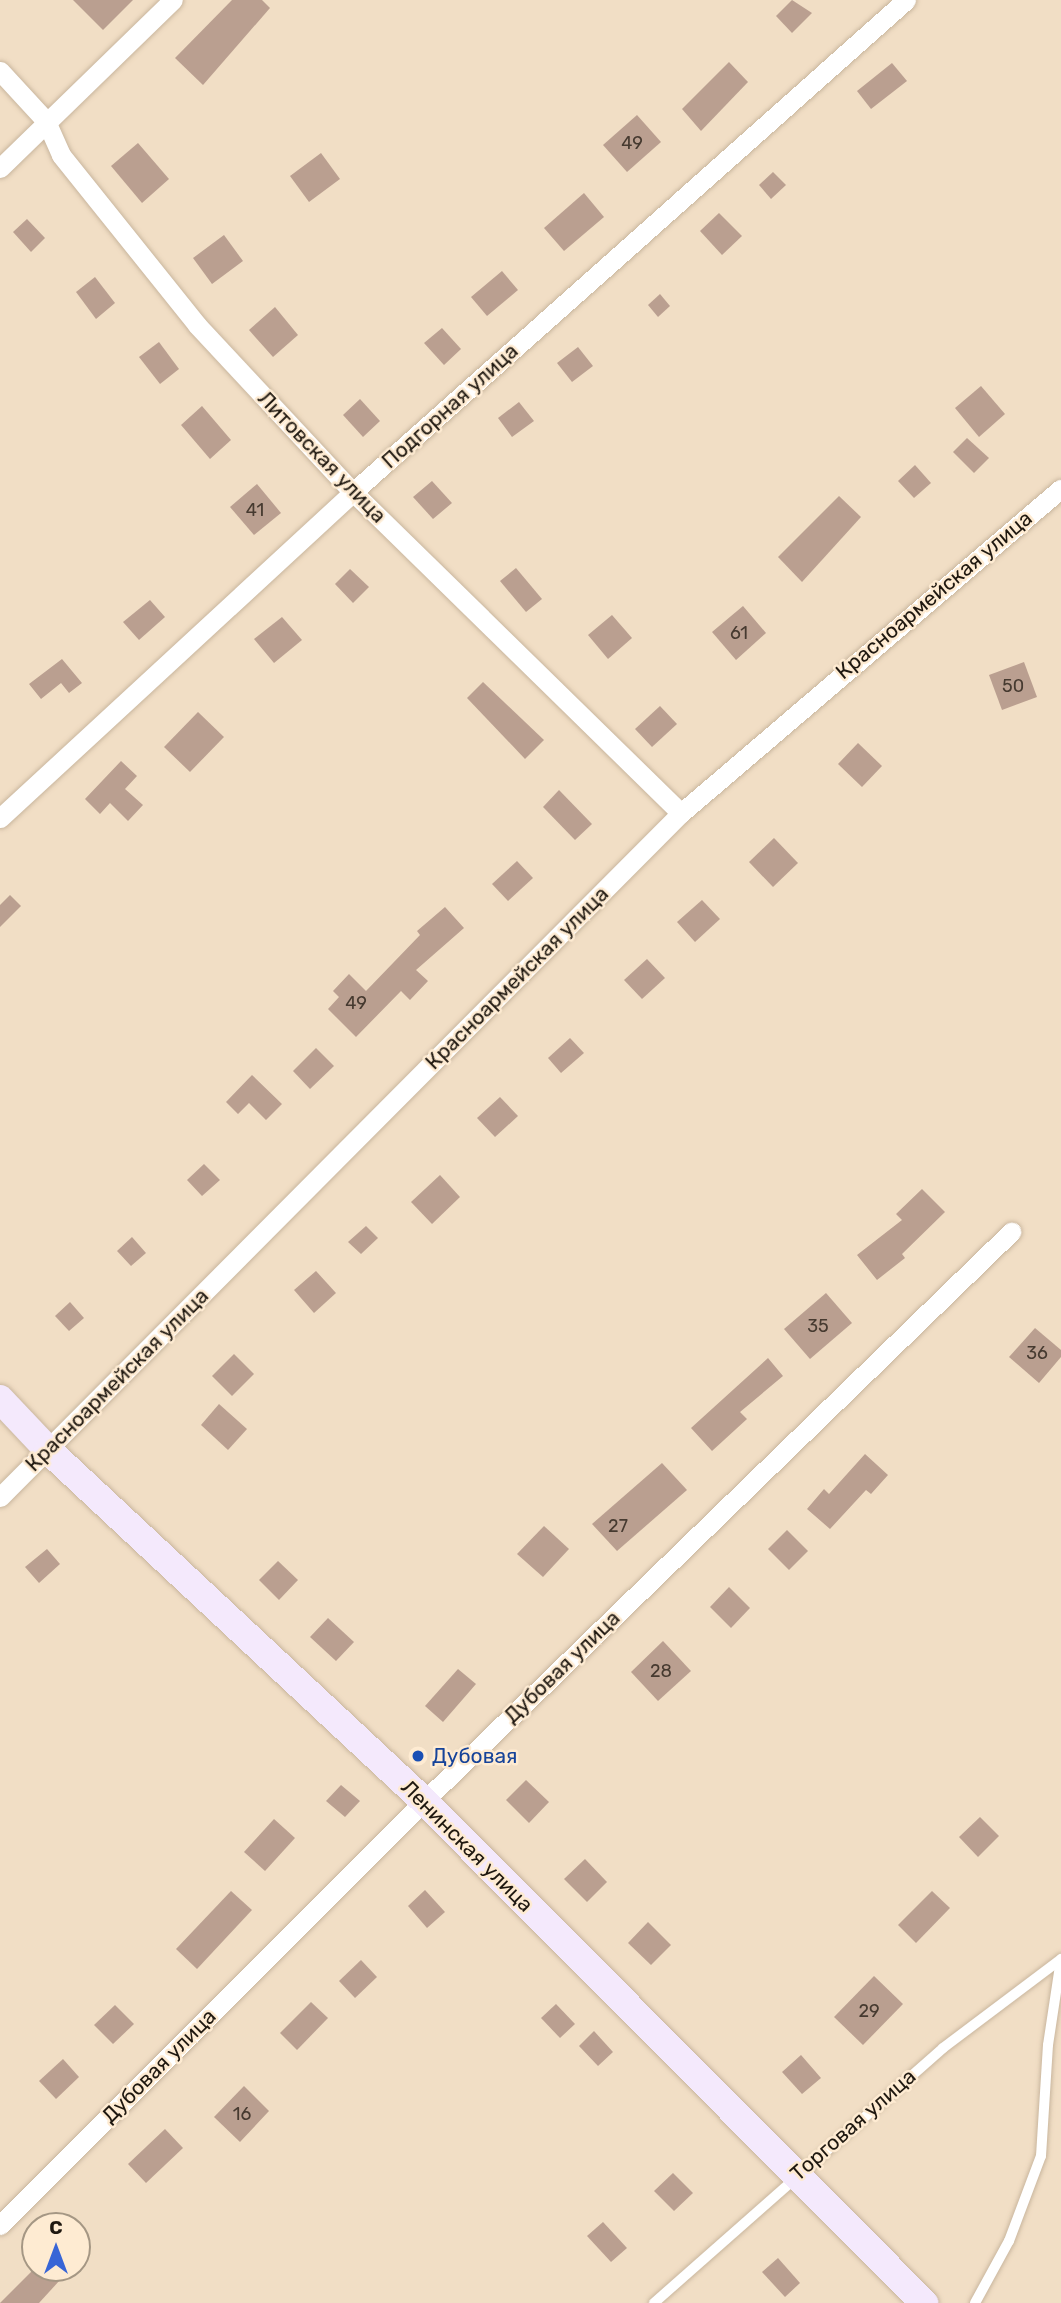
<!DOCTYPE html>
<html>
<head>
<meta charset="utf-8">
<style>
  body { margin:0 }
  #map { position:relative; width:1061px; height:2303px; overflow:hidden; background:#f1dec5; font-family:Rubik,sans-serif }
  div>[style] { position:absolute }
  [style*='--x'] { left:calc(var(--x)*1px); top:calc(var(--y)*1px); width:calc(var(--w)*1px); rotate:calc(var(--a)*1deg) }
  .building>* { inset:0; background:#ba9f90 }
  .roads { filter:drop-shadow(0 0 2px #c9b69e) drop-shadow(0 0 2px #c9b69e) }
  .lane>* { height:10px; margin:-5px; padding:0 5px; transform-origin:5px; border-radius:5px; background:#fff }
  .street>* { height:19px; margin:-9.5px; padding:0 9.5px; transform-origin:9.5px; border-radius:9.5px; background:#fff }
  .secondary>* { height:28px; margin:-14px; padding:0 14px; transform-origin:14px; border-radius:14px; background:#f4e9fc }
  .dots>* { width:19px; height:19px; translate:-50% -50%; box-sizing:border-box; border:4px solid #feebd2; border-radius:50% }
  span { translate:-50% -50%; white-space:nowrap; text-align:center; line-height:1.15; -webkit-text-stroke:5px #feebd2; paint-order:stroke }
  .number-label { font-size:18px; color:#463a30 }
  .number-label span { -webkit-text-stroke-width:0 }
  .street-label { font-size:21px; color:#1f1810 }
  .transit-label { font-size:21px; color:#164399 }
  .left { translate:0 -50%; text-align:left }
  .north { position:absolute; left:21px; top:2212px; width:70px; height:70px; box-sizing:border-box; background:#feebd2; border:2px solid #a59784; border-radius:50%; rotate:0deg; font-size:19px; font-weight:700; line-height:28px; text-align:center; color:#1f1810 }
  .north::after { content:''; display:block; margin:auto; width:24px; height:32px; background:#3865d6; clip-path:polygon(50% 0,100% 100%,50% 72%,0 100%) }
</style>
</head>
<body>
<div id="map">
  <div class="building">
    <i style="clip-path:polygon(73px 0,133px 0,103px 30px)"></i>
    <i style="clip-path:polygon(232px 0,262px 0,270px 8px,203px 85px,175px 58px)"></i>
    <i style="clip-path:polygon(792px 0,812px 13px,792px 33px,776px 16px)"></i>
    <i style="clip-path:polygon(729px 62px,748px 82px,701px 131px,682px 109px)"></i>
    <i style="clip-path:polygon(892px 63px,907px 81px,871px 109px,857px 91px)"></i>
    <i style="clip-path:polygon(637px 115px,661px 142px,627px 172px,603px 145px)"></i>
    <i style="clip-path:polygon(138px 143px,169px 179px,142px 203px,111px 166px)"></i>
    <i style="clip-path:polygon(321px 153px,340px 179px,309px 202px,290px 176px)"></i>
    <i style="clip-path:polygon(773px 172px,786px 185px,771px 199px,759px 185px)"></i>
    <i style="clip-path:polygon(584px 193px,604px 217px,564px 251px,544px 228px)"></i>
    <i style="clip-path:polygon(719px 213px,742px 236px,722px 255px,700px 231px)"></i>
    <i style="clip-path:polygon(27px 219px,45px 238px,31px 252px,13px 232px)"></i>
    <i style="clip-path:polygon(224px 235px,243px 261px,212px 284px,193px 258px)"></i>
    <i style="clip-path:polygon(502px 271px,518px 290px,487px 316px,471px 297px)"></i>
    <i style="clip-path:polygon(95px 277px,115px 303px,96px 319px,76px 292px)"></i>
    <i style="clip-path:polygon(660px 294px,670px 306px,658px 317px,648px 305px)"></i>
    <i style="clip-path:polygon(275px 307px,298px 335px,273px 357px,249px 330px)"></i>
    <i style="clip-path:polygon(442px 328px,461px 349px,444px 365px,424px 343px)"></i>
    <i style="clip-path:polygon(159px 342px,179px 369px,160px 384px,139px 357px)"></i>
    <i style="clip-path:polygon(578px 347px,593px 366px,572px 382px,557px 363px)"></i>
    <i style="clip-path:polygon(981px 386px,1005px 414px,979px 437px,955px 408px)"></i>
    <i style="clip-path:polygon(360px 399px,380px 421px,363px 437px,343px 415px)"></i>
    <i style="clip-path:polygon(519px 402px,534px 421px,512px 437px,498px 418px)"></i>
    <i style="clip-path:polygon(202px 406px,231px 440px,210px 459px,181px 425px)"></i>
    <i style="clip-path:polygon(967px 438px,989px 458px,974px 473px,953px 452px)"></i>
    <i style="clip-path:polygon(915px 465px,931px 483px,914px 498px,898px 481px)"></i>
    <i style="clip-path:polygon(432px 481px,452px 503px,433px 519px,413px 497px)"></i>
    <i style="clip-path:polygon(257px 484px,281px 513px,254px 535px,230px 507px)"></i>
    <i style="clip-path:polygon(839px 496px,861px 517px,802px 582px,778px 557px)"></i>
    <i style="clip-path:polygon(516px 568px,542px 599px,526px 612px,500px 581px)"></i>
    <i style="clip-path:polygon(350px 569px,369px 587px,353px 603px,335px 584px)"></i>
    <i style="clip-path:polygon(150px 600px,165px 617px,139px 640px,123px 622px)"></i>
    <i style="clip-path:polygon(743px 606px,766px 633px,736px 660px,712px 632px)"></i>
    <i style="clip-path:polygon(612px 615px,632px 638px,608px 659px,588px 635px)"></i>
    <i style="clip-path:polygon(282px 617px,302px 640px,274px 663px,254px 639px)"></i>
    <i style="clip-path:polygon(62px 659px,82px 683px,69px 693px,61px 683px,41px 699px,29px 684px)"></i>
    <i style="clip-path:polygon(1024px 662px,1037px 697px,1002px 710px,989px 675px)"></i>
    <i style="clip-path:polygon(483px 682px,544px 740px,525px 759px,467px 698px)"></i>
    <i style="clip-path:polygon(660px 706px,677px 724px,652px 747px,635px 729px)"></i>
    <i style="clip-path:polygon(198px 712px,224px 737px,190px 772px,164px 747px)"></i>
    <i style="clip-path:polygon(858px 743px,882px 766px,862px 787px,838px 764px)"></i>
    <i style="clip-path:polygon(121px 761px,137px 776px,125px 789px,143px 805px,128px 821px,110px 803px,100px 814px,85px 799px)"></i>
    <i style="clip-path:polygon(559px 790px,592px 824px,575px 840px,543px 807px)"></i>
    <i style="clip-path:polygon(774px 838px,798px 863px,773px 887px,749px 862px)"></i>
    <i style="clip-path:polygon(517px 861px,533px 878px,508px 901px,492px 884px)"></i>
    <i style="clip-path:polygon(10px 895px,21px 906px,0 927px,0 905px)"></i>
    <i style="clip-path:polygon(702px 900px,720px 919px,695px 942px,677px 922px)"></i>
    <i style="clip-path:polygon(445px 907px,464px 928px,416px 970px,428px 981px,410px 1000px,401px 991px,356px 1037px,328px 1009px,339px 997px,333px 991px,349px 974px,366px 991px,420px 935px,417px 931px)"></i>
    <i style="clip-path:polygon(647px 959px,665px 978px,642px 999px,624px 980px)"></i>
    <i style="clip-path:polygon(570px 1038px,584px 1053px,561px 1073px,548px 1058px)"></i>
    <i style="clip-path:polygon(316px 1048px,334px 1066px,310px 1089px,293px 1071px)"></i>
    <i style="clip-path:polygon(252px 1075px,282px 1104px,266px 1120px,249px 1103px,238px 1114px,226px 1102px)"></i>
    <i style="clip-path:polygon(500px 1097px,518px 1116px,495px 1137px,477px 1118px)"></i>
    <i style="clip-path:polygon(204px 1164px,220px 1180px,202px 1196px,187px 1180px)"></i>
    <i style="clip-path:polygon(440px 1175px,460px 1197px,432px 1224px,411px 1202px)"></i>
    <i style="clip-path:polygon(922px 1189px,945px 1212px,902px 1254px,905px 1258px,877px 1280px,857px 1255px,902px 1220px,896px 1214px)"></i>
    <i style="clip-path:polygon(366px 1226px,378px 1238px,361px 1254px,348px 1242px)"></i>
    <i style="clip-path:polygon(132px 1237px,146px 1253px,131px 1266px,117px 1251px)"></i>
    <i style="clip-path:polygon(316px 1271px,336px 1293px,314px 1313px,294px 1290px)"></i>
    <i style="clip-path:polygon(826px 1293px,852px 1323px,810px 1359px,784px 1329px)"></i>
    <i style="clip-path:polygon(70px 1302px,84px 1318px,69px 1331px,55px 1316px)"></i>
    <i style="clip-path:polygon(1035px 1328px,1061px 1350px,1061px 1357px,1039px 1383px,1009px 1357px)"></i>
    <i style="clip-path:polygon(234px 1354px,254px 1374px,232px 1396px,212px 1376px)"></i>
    <i style="clip-path:polygon(768px 1358px,783px 1376px,740px 1412px,747px 1419px,712px 1451px,691px 1428px)"></i>
    <i style="clip-path:polygon(219px 1404px,247px 1429px,228px 1450px,201px 1425px)"></i>
    <i style="clip-path:polygon(865px 1454px,888px 1475px,871px 1494px,866px 1490px,830px 1529px,807px 1509px,824px 1489px,829px 1494px)"></i>
    <i style="clip-path:polygon(662px 1463px,687px 1490px,617px 1551px,592px 1524px)"></i>
    <i style="clip-path:polygon(544px 1526px,569px 1549px,543px 1577px,517px 1554px)"></i>
    <i style="clip-path:polygon(787px 1530px,808px 1551px,789px 1570px,768px 1549px)"></i>
    <i style="clip-path:polygon(47px 1549px,60px 1564px,39px 1583px,25px 1567px)"></i>
    <i style="clip-path:polygon(278px 1561px,298px 1580px,279px 1600px,259px 1580px)"></i>
    <i style="clip-path:polygon(729px 1587px,750px 1608px,731px 1628px,710px 1607px)"></i>
    <i style="clip-path:polygon(328px 1618px,354px 1642px,336px 1661px,310px 1637px)"></i>
    <i style="clip-path:polygon(663px 1641px,691px 1671px,658px 1701px,631px 1672px)"></i>
    <i style="clip-path:polygon(458px 1669px,476px 1684px,443px 1722px,425px 1706px)"></i>
    <i style="clip-path:polygon(526px 1780px,549px 1802px,529px 1823px,506px 1800px)"></i>
    <i style="clip-path:polygon(341px 1785px,360px 1801px,345px 1817px,326px 1801px)"></i>
    <i style="clip-path:polygon(980px 1817px,999px 1836px,978px 1857px,959px 1837px)"></i>
    <i style="clip-path:polygon(274px 1819px,295px 1838px,265px 1871px,244px 1852px)"></i>
    <i style="clip-path:polygon(585px 1859px,607px 1882px,587px 1902px,564px 1879px)"></i>
    <i style="clip-path:polygon(425px 1890px,445px 1912px,427px 1928px,408px 1906px)"></i>
    <i style="clip-path:polygon(231px 1891px,252px 1910px,197px 1969px,176px 1949px)"></i>
    <i style="clip-path:polygon(932px 1891px,950px 1908px,916px 1943px,898px 1925px)"></i>
    <i style="clip-path:polygon(648px 1922px,671px 1945px,651px 1965px,628px 1943px)"></i>
    <i style="clip-path:polygon(361px 1960px,377px 1977px,355px 1998px,339px 1981px)"></i>
    <i style="clip-path:polygon(874px 1976px,903px 2004px,863px 2045px,834px 2017px)"></i>
    <i style="clip-path:polygon(311px 2002px,328px 2018px,297px 2050px,280px 2033px)"></i>
    <i style="clip-path:polygon(556px 2004px,575px 2024px,560px 2038px,541px 2018px)"></i>
    <i style="clip-path:polygon(115px 2005px,134px 2024px,113px 2044px,94px 2025px)"></i>
    <i style="clip-path:polygon(594px 2031px,613px 2052px,598px 2066px,579px 2046px)"></i>
    <i style="clip-path:polygon(801px 2055px,821px 2078px,802px 2094px,782px 2072px)"></i>
    <i style="clip-path:polygon(63px 2059px,79px 2077px,56px 2099px,39px 2081px)"></i>
    <i style="clip-path:polygon(244px 2086px,269px 2111px,240px 2142px,214px 2117px)"></i>
    <i style="clip-path:polygon(165px 2129px,183px 2148px,146px 2183px,128px 2164px)"></i>
    <i style="clip-path:polygon(673px 2173px,693px 2193px,674px 2211px,654px 2191px)"></i>
    <i style="clip-path:polygon(603px 2222px,627px 2248px,611px 2262px,587px 2236px)"></i>
    <i style="clip-path:polygon(778px 2258px,800px 2283px,785px 2297px,762px 2272px)"></i>
    <i style="clip-path:polygon(35px 2268px,71px 2268px,39px 2303px,0 2303px)"></i>
  </div>
  <div class="roads">
    <div class="lane">
      <i style="--x:654;--y:2303;--w:385;--a:-41.4"></i>
      <i style="--x:943;--y:2048;--w:148;--a:-37"></i>
      <i style="--x:975;--y:2303;--w:71;--a:-61.3"></i>
      <i style="--x:1009;--y:2241;--w:91;--a:-69.4"></i>
      <i style="--x:1041;--y:2156;--w:111;--a:-86.4"></i>
      <i style="--x:1048;--y:2045;--w:87;--a:-81.4"></i>
    </div>
    <div class="street">
      <i style="--x:0;--y:71;--w:68;--a:47.4"></i>
      <i style="--x:46;--y:121;--w:37;--a:66"></i>
      <i style="--x:61;--y:155;--w:218;--a:51.3"></i>
      <i style="--x:197;--y:325;--w:229;--a:47"></i>
      <i style="--x:353;--y:492;--w:459;--a:44.4"></i>
      <i style="--x:0;--y:168;--w:241;--a:-44.2"></i>
      <i style="--x:0;--y:818;--w:481;--a:-42.7"></i>
      <i style="--x:353;--y:492;--w:740;--a:-41.66"></i>
      <i style="--x:0;--y:1497;--w:965;--a:-45.13"></i>
      <i style="--x:681;--y:813;--w:499;--a:-40.5"></i>
      <i style="--x:0;--y:2225;--w:600;--a:-45"></i>
      <i style="--x:424;--y:1801;--w:818;--a:-44.11"></i>
    </div>
    <div class="secondary">
      <i style="--x:0;--y:1399;--w:70;--a:46.7"></i>
      <i style="--x:48;--y:1450;--w:514;--a:43.03"></i>
      <i style="--x:424;--y:1801;--w:709;--a:45.11"></i>
    </div>
  </div>
  <div class="dots">
    <i style="left:418px;top:1756px;background:#1a4fb4"></i>
  </div>
  <div class="number-label">
    <span style="left:632px;top:143px">49</span>
    <span style="left:255px;top:510px">41</span>
    <span style="left:739px;top:633px">61</span>
    <span style="left:1013px;top:686px">50</span>
    <span style="left:356px;top:1003px">49</span>
    <span style="left:818px;top:1326px">35</span>
    <span style="left:1037px;top:1353px">36</span>
    <span style="left:618px;top:1526px">27</span>
    <span style="left:661px;top:1671px">28</span>
    <span style="left:869px;top:2011px">29</span>
    <span style="left:242px;top:2114px">16</span>
  </div>
  <div class="street-label">
    <span style="left:450px;top:406px;rotate:-42deg">Подгорная улица</span>
    <span style="left:322px;top:457px;rotate:46deg">Литовская улица</span>
    <span style="left:934px;top:595px;rotate:-40deg">Красноармейская улица</span>
    <span style="left:517px;top:978px;rotate:-45deg">Красноармейская улица</span>
    <span style="left:117px;top:1380px;rotate:-45deg">Красноармейская улица</span>
    <span style="left:562px;top:1667px;rotate:-44deg">Дубовая улица</span>
    <span style="left:467px;top:1846px;rotate:45deg">Ленинская улица</span>
    <span style="left:159px;top:2066px;rotate:-45deg">Дубовая улица</span>
    <span style="left:853px;top:2125px;rotate:-41deg">Торговая улица</span>
  </div>
  <div class="transit-label">
    <span class="left" style="left:432px;top:1756px">Дубовая</span>
  </div>
  <div class="north">С</div>
</div>
</body>
</html>
